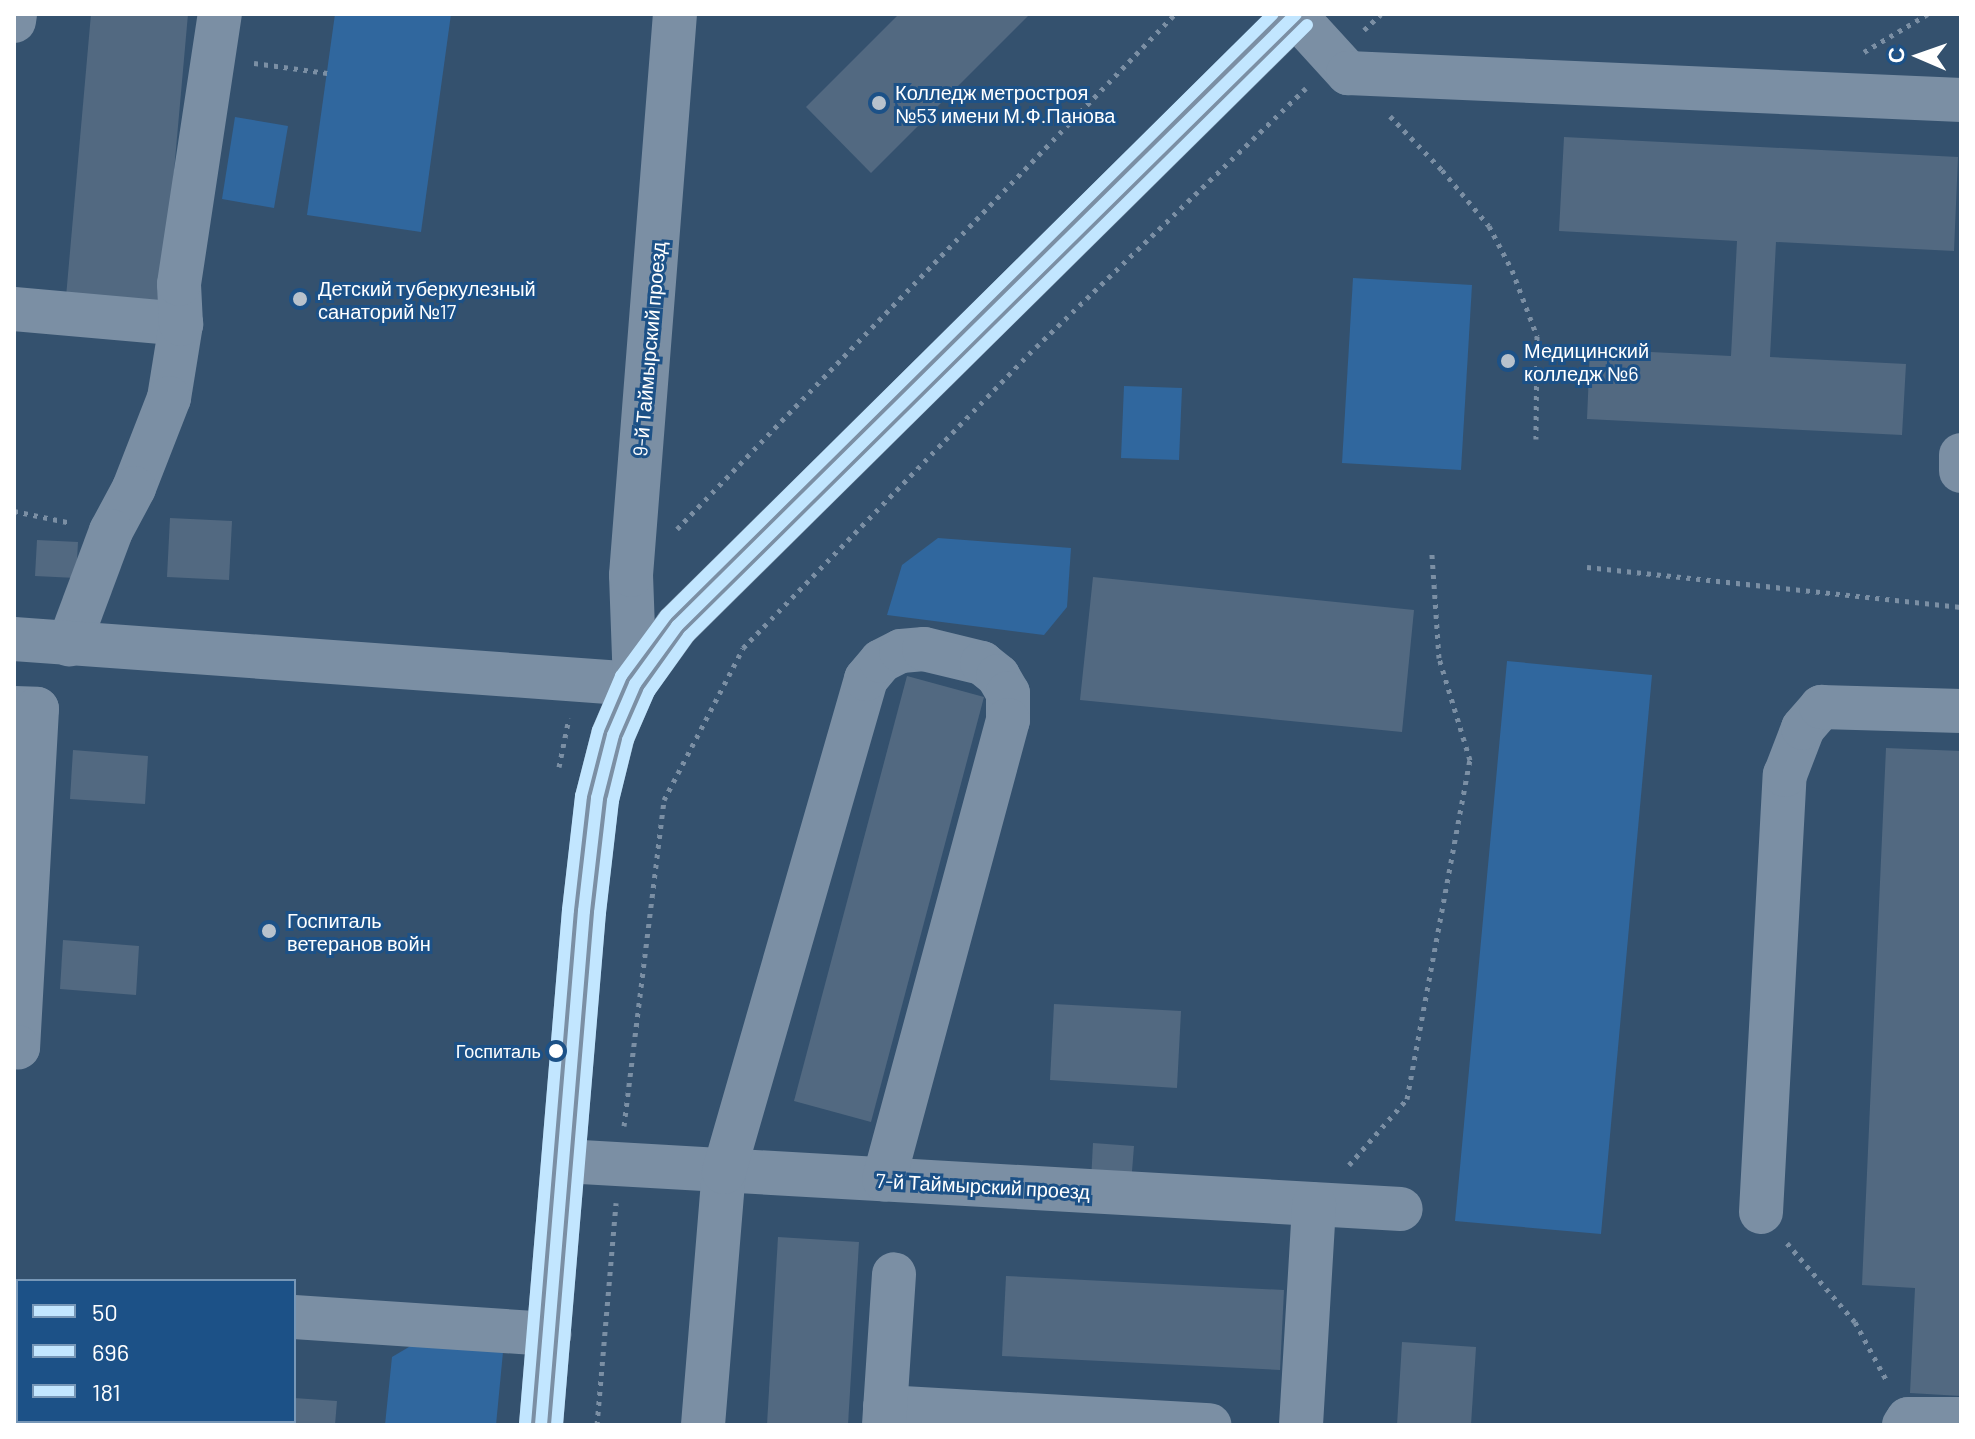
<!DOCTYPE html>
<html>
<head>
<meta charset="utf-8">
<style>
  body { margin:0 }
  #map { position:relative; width:1975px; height:1439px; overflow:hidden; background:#34516e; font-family:Barlow,sans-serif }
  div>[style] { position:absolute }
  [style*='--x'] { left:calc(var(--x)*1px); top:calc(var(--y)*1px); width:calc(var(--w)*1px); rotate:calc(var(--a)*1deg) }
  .green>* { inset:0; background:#30679e }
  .building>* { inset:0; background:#526981 }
  .path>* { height:5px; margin-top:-2.5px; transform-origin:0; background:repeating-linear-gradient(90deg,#7b8fa4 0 4px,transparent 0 10px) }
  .minor>* { height:44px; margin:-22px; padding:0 22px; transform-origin:22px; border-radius:22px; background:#7b8fa4 }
  .bus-1>* { height:12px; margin:-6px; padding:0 6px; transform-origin:6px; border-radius:6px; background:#c2e6ff }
  .bus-2>* { height:12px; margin:-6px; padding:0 6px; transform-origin:6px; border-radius:6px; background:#c2e6ff }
  .bus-3>* { height:12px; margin:-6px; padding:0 6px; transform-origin:6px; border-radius:6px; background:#c2e6ff }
  .dots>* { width:22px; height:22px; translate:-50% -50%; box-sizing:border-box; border:4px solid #1c5187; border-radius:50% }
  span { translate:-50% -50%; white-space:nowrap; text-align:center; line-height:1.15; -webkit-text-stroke:6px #1c5187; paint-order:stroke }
  .bus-label { font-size:18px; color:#fff }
  .right { translate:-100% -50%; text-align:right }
  .poi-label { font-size:20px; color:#fff }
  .left { translate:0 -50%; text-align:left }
  .street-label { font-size:20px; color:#fff }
  .frame { position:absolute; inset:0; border:16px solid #fff; pointer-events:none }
  .legend { position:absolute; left:16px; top:1279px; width:280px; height:144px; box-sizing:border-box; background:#1c5187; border:2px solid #7797b7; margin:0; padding:10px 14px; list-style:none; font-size:24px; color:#fff }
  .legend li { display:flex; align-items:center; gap:16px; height:40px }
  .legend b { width:40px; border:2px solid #7797b7 }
  .north { position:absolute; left:1879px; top:16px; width:80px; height:80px; -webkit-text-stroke:6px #1c5187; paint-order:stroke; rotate:272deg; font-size:22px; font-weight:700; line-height:32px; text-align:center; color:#fff }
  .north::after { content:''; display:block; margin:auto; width:28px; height:36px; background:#fff; clip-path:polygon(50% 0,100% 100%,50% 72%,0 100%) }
</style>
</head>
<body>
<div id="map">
  <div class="green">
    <i style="clip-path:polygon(335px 14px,451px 14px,421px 232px,307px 215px)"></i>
    <i style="clip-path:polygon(235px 117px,288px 126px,274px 208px,222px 199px)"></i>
    <i style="clip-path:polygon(1353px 278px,1472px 285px,1461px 470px,1342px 463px)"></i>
    <i style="clip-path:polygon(1124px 386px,1182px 388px,1179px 460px,1121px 458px)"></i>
    <i style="clip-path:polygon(938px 538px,1071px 548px,1067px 607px,1044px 635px,887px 615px,902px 565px)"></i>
    <i style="clip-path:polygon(1507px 661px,1652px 675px,1601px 1234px,1455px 1221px)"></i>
    <i style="clip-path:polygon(414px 1344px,503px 1352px,496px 1425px,385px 1425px,392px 1357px)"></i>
  </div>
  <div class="building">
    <i style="clip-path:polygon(91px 14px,188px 14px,162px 306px,66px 297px)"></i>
    <i style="clip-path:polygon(899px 14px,1030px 14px,871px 173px,806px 107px)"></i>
    <i style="clip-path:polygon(1564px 137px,1958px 157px,1954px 251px,1776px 242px,1770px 357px,1906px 364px,1902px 435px,1587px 419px,1590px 349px,1731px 356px,1737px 241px,1559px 231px)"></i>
    <i style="clip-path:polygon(170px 518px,232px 521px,229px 580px,167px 577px)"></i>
    <i style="clip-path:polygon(37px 540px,78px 542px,76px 578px,35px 576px)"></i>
    <i style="clip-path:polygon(1093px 577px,1414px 610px,1402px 732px,1080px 700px)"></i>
    <i style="clip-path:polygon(907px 676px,984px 697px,871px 1122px,794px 1101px)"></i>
    <i style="clip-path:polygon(1886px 748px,1961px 751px,1961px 1396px,1910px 1393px,1915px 1288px,1862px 1285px)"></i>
    <i style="clip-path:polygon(73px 750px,148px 756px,145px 804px,70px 799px)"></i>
    <i style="clip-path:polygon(63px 940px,139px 946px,136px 995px,60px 989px)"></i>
    <i style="clip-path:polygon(1054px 1004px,1181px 1011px,1177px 1088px,1050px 1080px)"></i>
    <i style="clip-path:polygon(1093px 1143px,1134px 1146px,1131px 1184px,1091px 1182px)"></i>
    <i style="clip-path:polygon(778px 1237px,859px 1242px,848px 1425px,767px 1425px)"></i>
    <i style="clip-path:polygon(1006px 1276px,1284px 1290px,1280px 1370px,1002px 1356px)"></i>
    <i style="clip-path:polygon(1402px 1342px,1476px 1347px,1471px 1425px,1397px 1425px)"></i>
    <i style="clip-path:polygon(294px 1398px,337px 1401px,335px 1425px,271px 1425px,271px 1421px,294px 1421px)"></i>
    <i style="clip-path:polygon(92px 1421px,190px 1421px,190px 1425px,92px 1425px)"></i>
  </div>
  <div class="path">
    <i style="--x:1364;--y:30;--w:23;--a:-43"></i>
    <i style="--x:1864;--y:52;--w:74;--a:-30.7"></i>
    <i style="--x:254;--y:63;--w:74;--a:7.8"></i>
    <i style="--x:1390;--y:116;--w:75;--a:46.1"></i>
    <i style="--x:1442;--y:170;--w:73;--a:50"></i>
    <i style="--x:1489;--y:226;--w:50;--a:62.4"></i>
    <i style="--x:1512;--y:270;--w:71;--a:69.3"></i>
    <i style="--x:1537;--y:336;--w:103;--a:90.6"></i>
    <i style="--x:14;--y:511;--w:59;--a:11.7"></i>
    <i style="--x:677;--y:529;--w:716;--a:-45.96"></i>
    <i style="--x:1587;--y:567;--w:376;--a:6.1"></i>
    <i style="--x:559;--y:767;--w:50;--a:-78.5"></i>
    <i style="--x:624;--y:1126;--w:328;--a:-83"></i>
    <i style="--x:664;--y:800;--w:171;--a:-62.5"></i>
    <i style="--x:743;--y:648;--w:420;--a:-45.8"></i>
    <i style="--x:1036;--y:347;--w:374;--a:-43.8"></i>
    <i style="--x:1349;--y:1165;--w:88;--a:-48.7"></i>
    <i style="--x:1407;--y:1099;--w:345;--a:-79.5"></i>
    <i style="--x:1470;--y:760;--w:107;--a:-106.9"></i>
    <i style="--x:1439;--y:658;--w:104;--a:-93.9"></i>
    <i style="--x:1787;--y:1243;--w:104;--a:49.3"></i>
    <i style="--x:1855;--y:1322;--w:69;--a:61.6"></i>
    <i style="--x:597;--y:1425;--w:223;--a:-85.1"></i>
  </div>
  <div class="minor">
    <i style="--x:1295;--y:15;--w:79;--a:47.6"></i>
    <i style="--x:1348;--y:73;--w:614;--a:2.52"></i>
    <i style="--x:14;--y:21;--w:7;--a:-82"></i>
    <i style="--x:14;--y:309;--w:168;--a:5.1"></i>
    <i style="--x:181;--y:324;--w:75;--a:99.2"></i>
    <i style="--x:169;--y:398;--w:97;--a:111.3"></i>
    <i style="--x:134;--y:488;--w:49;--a:118.1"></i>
    <i style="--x:111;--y:531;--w:121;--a:110.4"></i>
    <i style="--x:181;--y:324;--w:40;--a:-92.9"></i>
    <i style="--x:179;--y:284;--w:273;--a:-81.4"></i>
    <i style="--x:1961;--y:455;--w:16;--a:90"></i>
    <i style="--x:14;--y:639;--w:623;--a:4.14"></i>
    <i style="--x:635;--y:684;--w:109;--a:-92.1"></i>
    <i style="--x:631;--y:575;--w:563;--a:-85.52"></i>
    <i style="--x:14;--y:708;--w:23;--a:2"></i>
    <i style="--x:37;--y:709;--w:339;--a:93.2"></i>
    <i style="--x:18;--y:1047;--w:4;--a:180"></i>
    <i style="--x:564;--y:1161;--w:838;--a:3.28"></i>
    <i style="--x:1761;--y:1212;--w:438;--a:-86.9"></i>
    <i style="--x:1785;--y:775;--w:50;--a:-69"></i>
    <i style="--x:1803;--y:728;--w:28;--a:-49"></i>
    <i style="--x:1821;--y:707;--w:140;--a:1.6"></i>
    <i style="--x:14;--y:1305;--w:4;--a:0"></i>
    <i style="--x:294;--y:1317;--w:256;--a:3.8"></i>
    <i style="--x:885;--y:1407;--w:325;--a:3.2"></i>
    <i style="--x:541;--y:1425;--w:516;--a:-85.22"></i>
    <i style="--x:584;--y:911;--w:114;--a:-83.4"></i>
    <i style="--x:597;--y:798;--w:65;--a:-75.7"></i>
    <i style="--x:613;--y:735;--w:56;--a:-66.7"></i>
    <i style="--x:635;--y:684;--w:72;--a:-54.1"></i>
    <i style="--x:677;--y:626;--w:870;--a:-44.67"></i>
    <i style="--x:703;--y:1425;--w:254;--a:-85.3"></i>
    <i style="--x:724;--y:1172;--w:513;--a:-73.93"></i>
    <i style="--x:866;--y:679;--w:23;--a:-50"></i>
    <i style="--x:881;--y:661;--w:22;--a:-27"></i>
    <i style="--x:901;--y:651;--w:23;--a:-5"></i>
    <i style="--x:924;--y:649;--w:60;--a:13.6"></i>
    <i style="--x:982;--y:663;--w:21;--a:39"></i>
    <i style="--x:998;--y:676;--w:20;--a:60"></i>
    <i style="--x:1008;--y:693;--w:27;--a:90"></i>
    <i style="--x:1008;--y:720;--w:476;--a:105.1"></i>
    <i style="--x:884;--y:1425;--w:151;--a:-86.2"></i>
    <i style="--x:1301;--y:1425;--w:221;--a:-86.6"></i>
    <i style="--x:1904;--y:1425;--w:7;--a:-56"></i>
    <i style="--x:1908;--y:1419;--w:53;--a:0"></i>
  </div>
  <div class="bus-1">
    <i style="--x:541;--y:1425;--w:516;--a:-85.22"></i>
    <i style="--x:584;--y:911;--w:114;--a:-83.4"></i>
    <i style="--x:597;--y:798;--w:65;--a:-75.7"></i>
    <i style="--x:613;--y:735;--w:56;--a:-66.7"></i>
    <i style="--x:635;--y:684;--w:72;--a:-54.1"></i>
    <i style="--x:677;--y:626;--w:870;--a:-44.67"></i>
  </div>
  <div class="bus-2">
    <i style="--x:557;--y:1425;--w:514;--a:-85.2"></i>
    <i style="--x:600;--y:913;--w:113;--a:-83.4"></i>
    <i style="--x:613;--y:801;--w:63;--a:-76.2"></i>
    <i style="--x:628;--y:740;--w:52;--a:-66.4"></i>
    <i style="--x:649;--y:692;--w:69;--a:-54.5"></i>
    <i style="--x:689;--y:636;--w:869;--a:-44.67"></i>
  </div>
  <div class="bus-3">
    <i style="--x:525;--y:1424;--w:516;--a:-85.22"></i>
    <i style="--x:568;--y:910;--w:115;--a:-83.5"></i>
    <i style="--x:581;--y:796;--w:68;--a:-75.6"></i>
    <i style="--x:598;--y:730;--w:59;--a:-66.9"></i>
    <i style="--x:621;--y:676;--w:76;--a:-53.6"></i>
    <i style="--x:666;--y:615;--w:854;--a:-44.72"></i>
  </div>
  <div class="dots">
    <i style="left:879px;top:103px;background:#b8c2cc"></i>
    <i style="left:300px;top:299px;background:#b8c2cc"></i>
    <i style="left:1508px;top:361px;background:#b8c2cc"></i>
    <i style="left:269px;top:931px;background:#b8c2cc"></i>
    <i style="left:556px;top:1051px;background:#fff"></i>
  </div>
  <div class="bus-label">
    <span class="right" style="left:541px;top:1051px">Госпиталь</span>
  </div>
  <div class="poi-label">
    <span class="left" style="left:895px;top:104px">Колледж метростроя<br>№53 имени М.Ф.Панова</span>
    <span class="left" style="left:318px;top:300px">Детский туберкулезный<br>санаторий №17</span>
    <span class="left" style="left:1524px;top:362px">Медицинский<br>колледж №6</span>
    <span class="left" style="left:287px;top:932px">Госпиталь<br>ветеранов войн</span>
  </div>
  <div class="street-label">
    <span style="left:649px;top:349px;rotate:-85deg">9-й Таймырский проезд</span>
    <span style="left:983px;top:1186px;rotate:3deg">7-й Таймырский проезд</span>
  </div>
  <div class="frame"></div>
  <ul class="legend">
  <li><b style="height:10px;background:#c2e6ff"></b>50</li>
  <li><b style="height:10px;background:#c2e6ff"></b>696</li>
  <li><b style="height:10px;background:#c2e6ff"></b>181</li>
  </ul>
  <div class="north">С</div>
</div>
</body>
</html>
